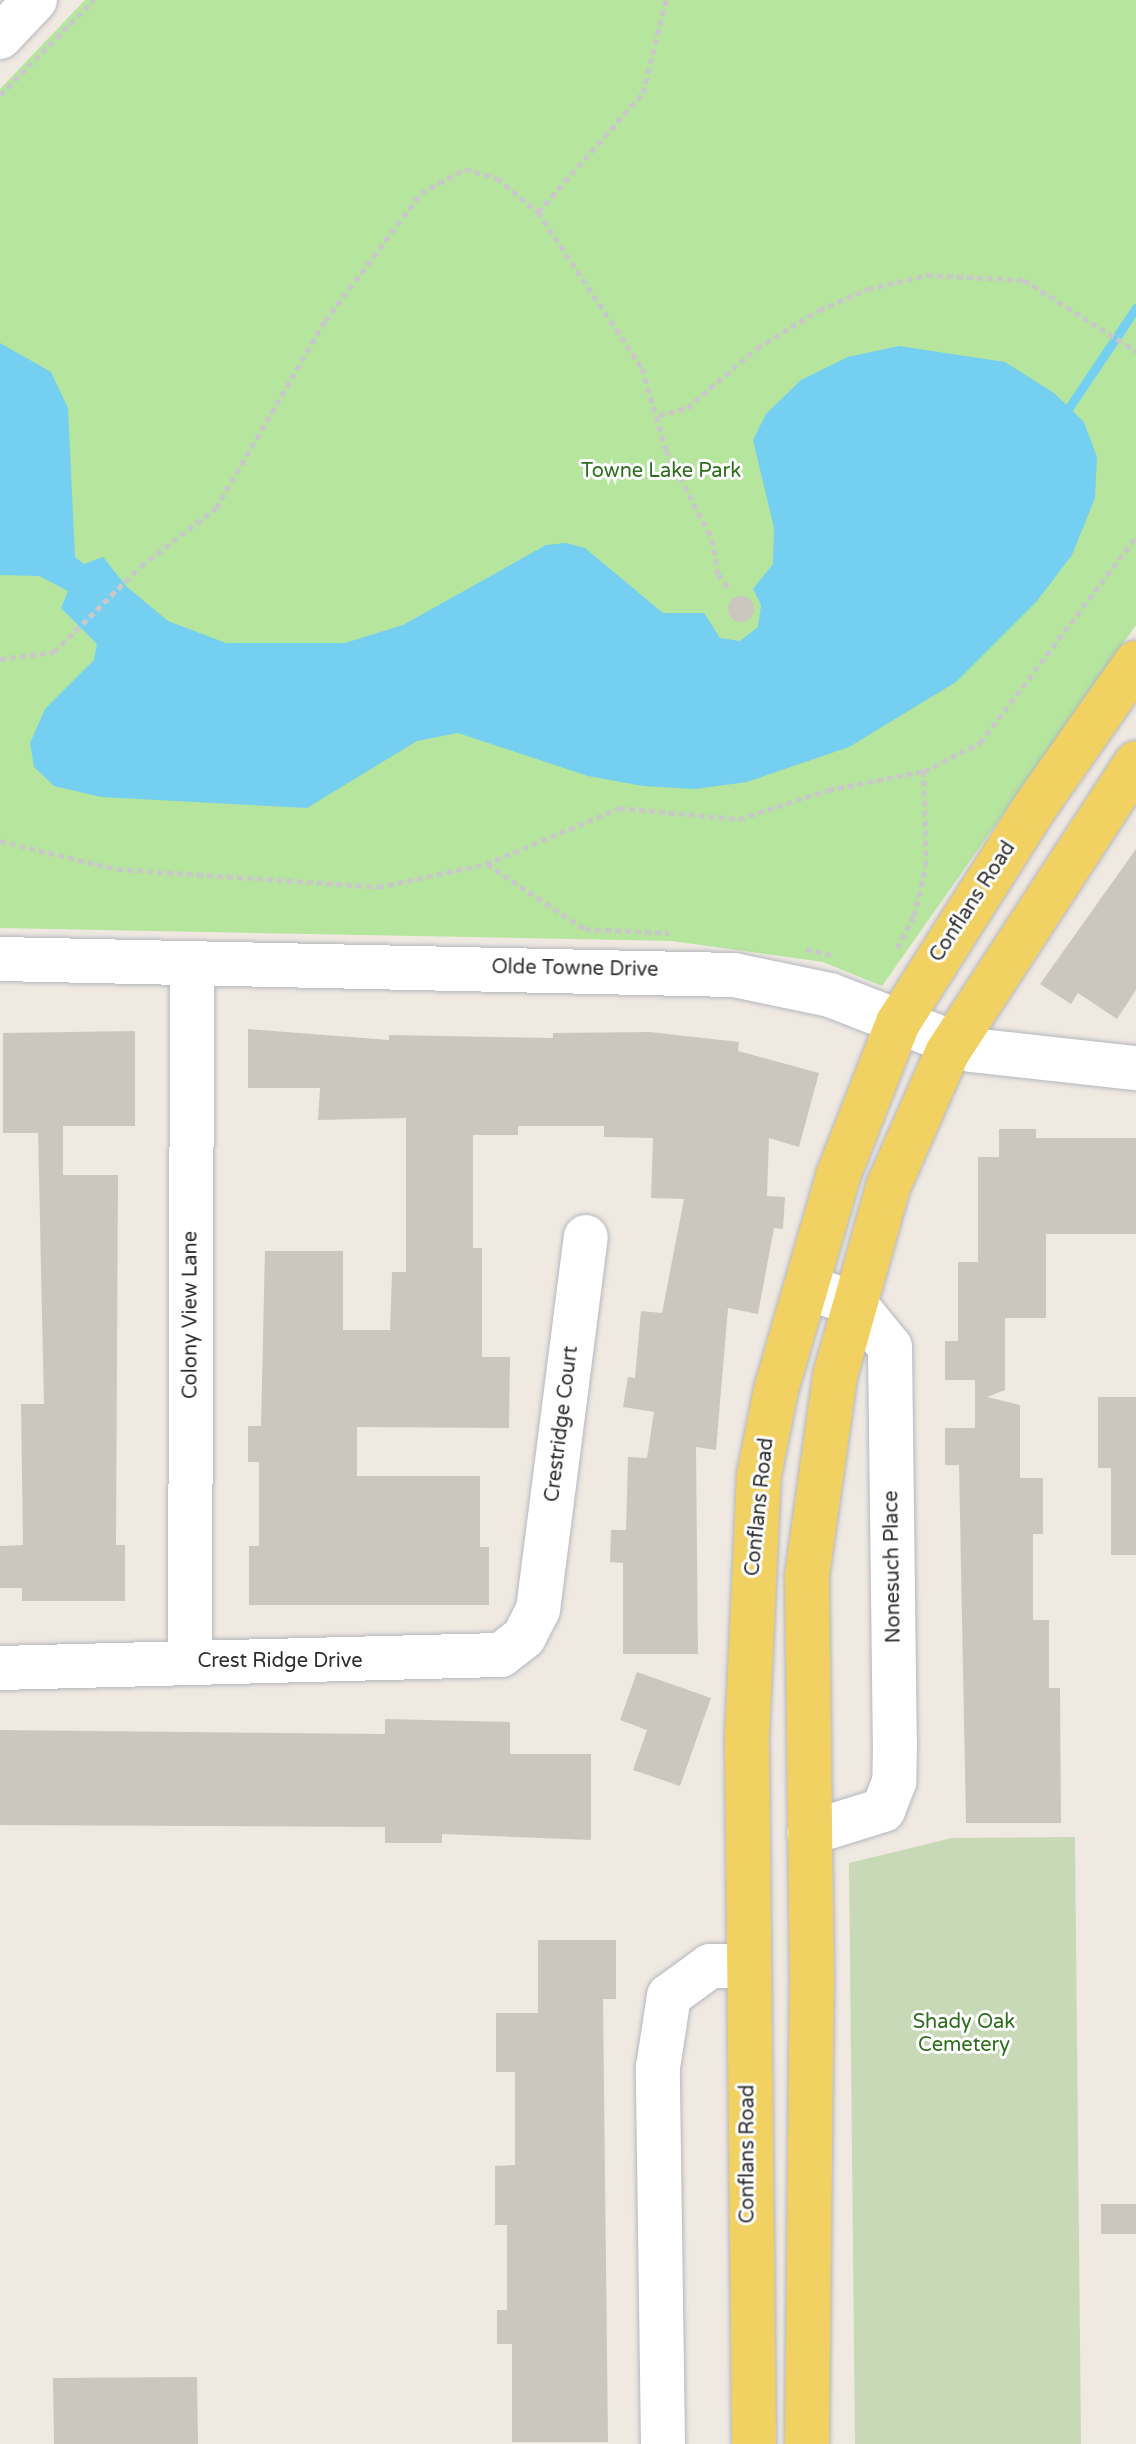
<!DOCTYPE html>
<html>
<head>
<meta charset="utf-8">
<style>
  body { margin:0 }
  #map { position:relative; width:1136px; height:2444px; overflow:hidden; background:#efe9e1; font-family:"Varela Round",sans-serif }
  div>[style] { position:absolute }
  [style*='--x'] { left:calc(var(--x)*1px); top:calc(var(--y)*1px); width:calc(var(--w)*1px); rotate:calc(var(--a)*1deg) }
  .green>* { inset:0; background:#b6e59e }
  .cemetery>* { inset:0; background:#c8d9b8 }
  .water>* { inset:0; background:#75cff0 }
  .stream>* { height:9px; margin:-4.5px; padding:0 4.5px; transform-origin:4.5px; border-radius:4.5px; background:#75cff0 }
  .building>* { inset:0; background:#cbc7bf }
  .round { border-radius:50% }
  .path>* { height:5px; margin-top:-2.5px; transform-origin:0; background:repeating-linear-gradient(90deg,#c9c9c9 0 6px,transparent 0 10px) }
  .roads { filter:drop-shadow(0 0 2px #b4b7c1) drop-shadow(0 0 2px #b4b7c1) }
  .minor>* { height:44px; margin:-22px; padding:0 22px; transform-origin:22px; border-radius:22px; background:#fff }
  .major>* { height:44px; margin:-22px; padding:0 22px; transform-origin:22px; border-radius:22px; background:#f2d163 }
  span { translate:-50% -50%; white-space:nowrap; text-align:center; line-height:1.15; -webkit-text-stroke:6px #fff; paint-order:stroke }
  .park-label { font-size:20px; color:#2c6e1b }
  .street-label { font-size:20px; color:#2e2e2e }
</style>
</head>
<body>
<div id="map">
  <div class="green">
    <i style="clip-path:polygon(85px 0,1136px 0,1136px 625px,882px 986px,823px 962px,672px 941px,0 928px,0 89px)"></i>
  </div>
  <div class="cemetery">
    <i style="clip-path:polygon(1075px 1837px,1081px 2444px,855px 2444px,849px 1863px,952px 1838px)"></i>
  </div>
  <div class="water">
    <i style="clip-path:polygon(0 343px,51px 372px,68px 408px,75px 557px,84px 564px,103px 557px,127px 587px,168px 621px,226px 643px,345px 643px,403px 625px,546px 545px,566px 543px,585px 548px,663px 613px,704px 613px,720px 638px,740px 641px,758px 627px,761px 605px,753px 589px,773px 564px,774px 528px,753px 440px,766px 414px,801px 380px,848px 357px,899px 346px,1005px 362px,1054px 393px,1084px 422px,1097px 457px,1095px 498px,1072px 555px,1037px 601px,956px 682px,849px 747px,747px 782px,695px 789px,643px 786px,588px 776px,458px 733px,417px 741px,307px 808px,101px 797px,54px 786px,34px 767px,30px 743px,45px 709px,94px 660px,97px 644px,61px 608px,68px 591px,39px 576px,0 575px)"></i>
  </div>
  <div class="stream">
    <i style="--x:1062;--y:418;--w:133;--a:-56.1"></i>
  </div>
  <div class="building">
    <i class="round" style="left:728px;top:596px;width:26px;height:26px"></i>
    <i style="clip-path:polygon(1136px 849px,1136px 990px,1117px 1019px,1078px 993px,1071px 1004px,1040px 984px)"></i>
    <i style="clip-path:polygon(248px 1029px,389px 1040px,389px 1035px,553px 1038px,553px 1033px,649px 1032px,739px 1042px,738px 1051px,819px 1073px,799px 1147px,769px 1138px,767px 1196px,785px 1197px,783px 1229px,774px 1228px,758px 1314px,728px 1308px,716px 1450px,696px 1447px,698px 1654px,623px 1654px,623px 1563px,610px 1562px,611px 1530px,626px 1530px,628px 1457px,647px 1458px,654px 1412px,623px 1407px,628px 1377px,635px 1378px,641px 1311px,662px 1313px,684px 1199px,651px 1198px,653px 1138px,604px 1137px,604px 1126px,518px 1126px,518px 1135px,473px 1135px,473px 1248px,482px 1248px,482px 1357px,510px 1357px,509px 1428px,357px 1427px,357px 1476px,480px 1476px,480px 1547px,489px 1547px,489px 1605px,249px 1605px,249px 1546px,259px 1546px,259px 1462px,248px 1462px,248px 1426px,261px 1426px,265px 1251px,343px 1251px,343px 1330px,390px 1330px,392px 1272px,406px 1272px,406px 1118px,318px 1120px,320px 1088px,248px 1088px)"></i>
    <i style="clip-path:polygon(135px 1031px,135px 1126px,63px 1126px,63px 1175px,118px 1175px,116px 1545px,125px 1545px,125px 1601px,22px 1601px,22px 1588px,0 1588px,0 1546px,23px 1545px,21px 1404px,44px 1404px,38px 1133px,3px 1133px,3px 1033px)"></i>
    <i style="clip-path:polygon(999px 1129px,1036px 1129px,1036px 1138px,1136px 1138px,1136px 1234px,1046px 1234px,1046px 1318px,1005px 1318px,1005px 1390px,987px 1397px,1020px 1405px,1020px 1478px,1043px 1478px,1043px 1534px,1033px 1534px,1033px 1620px,1049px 1620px,1049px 1688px,1060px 1688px,1061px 1823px,966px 1823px,959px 1465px,945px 1465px,945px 1428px,975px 1428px,975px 1380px,945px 1380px,945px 1341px,958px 1341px,958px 1262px,978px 1262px,978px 1157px,999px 1157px)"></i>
    <i style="clip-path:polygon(1098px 1397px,1136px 1397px,1136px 1555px,1111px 1555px,1111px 1468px,1098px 1468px)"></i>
    <i style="clip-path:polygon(637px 1672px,711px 1698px,680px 1786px,633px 1770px,647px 1730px,620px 1720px)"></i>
    <i style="clip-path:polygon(385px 1719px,510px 1722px,510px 1754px,591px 1754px,591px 1840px,442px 1834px,442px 1843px,385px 1843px,385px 1827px,0 1825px,0 1730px,385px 1734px)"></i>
    <i style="clip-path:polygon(538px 1940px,616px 1940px,616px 1999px,603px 1999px,608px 2442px,512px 2442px,512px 2344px,497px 2344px,497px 2310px,507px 2310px,507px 2225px,495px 2225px,495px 2166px,515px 2165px,515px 2072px,496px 2072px,496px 2013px,538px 2013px)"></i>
    <i style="clip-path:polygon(1101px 2204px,1136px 2204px,1136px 2234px,1101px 2234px)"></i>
    <i style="clip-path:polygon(197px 2377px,198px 2444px,54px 2444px,53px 2378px)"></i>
  </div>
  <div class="path">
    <i style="--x:0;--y:95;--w:134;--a:-45.3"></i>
    <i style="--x:538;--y:212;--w:159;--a:-48.6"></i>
    <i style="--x:643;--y:93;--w:96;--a:-76.1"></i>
    <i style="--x:659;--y:415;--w:29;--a:-14"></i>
    <i style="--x:687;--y:408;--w:92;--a:-40.6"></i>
    <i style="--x:757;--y:348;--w:73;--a:-31.5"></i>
    <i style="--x:819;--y:310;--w:53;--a:-23.2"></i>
    <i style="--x:868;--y:289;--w:61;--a:-13.3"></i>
    <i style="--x:927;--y:275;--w:97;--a:3"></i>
    <i style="--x:1024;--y:280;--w:133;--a:32.4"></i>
    <i style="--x:0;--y:659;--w:54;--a:-7.4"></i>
    <i style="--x:54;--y:652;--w:122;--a:-44.7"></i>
    <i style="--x:141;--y:566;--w:95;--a:-37.7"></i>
    <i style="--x:216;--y:508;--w:216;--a:-59.8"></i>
    <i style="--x:325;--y:321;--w:160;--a:-53.1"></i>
    <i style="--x:421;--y:193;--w:50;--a:-28.6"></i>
    <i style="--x:465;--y:169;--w:33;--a:16"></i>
    <i style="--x:497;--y:178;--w:53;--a:39.7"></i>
    <i style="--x:538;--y:212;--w:187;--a:56.3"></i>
    <i style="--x:642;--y:368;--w:85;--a:73.7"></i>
    <i style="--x:666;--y:450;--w:100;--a:62.7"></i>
    <i style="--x:712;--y:539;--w:36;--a:80"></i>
    <i style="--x:718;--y:574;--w:19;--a:54"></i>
    <i style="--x:0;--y:841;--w:120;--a:13.5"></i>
    <i style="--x:117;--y:869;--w:262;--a:3.9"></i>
    <i style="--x:378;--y:887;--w:110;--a:-12"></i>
    <i style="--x:486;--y:864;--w:144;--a:-22.8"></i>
    <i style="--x:619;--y:808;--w:121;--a:5.2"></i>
    <i style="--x:739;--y:819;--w:94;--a:-18"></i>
    <i style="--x:828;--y:790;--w:98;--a:-11.2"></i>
    <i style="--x:924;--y:771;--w:63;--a:-26.6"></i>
    <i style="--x:980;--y:743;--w:258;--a:-52.9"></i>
    <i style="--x:487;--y:864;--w:118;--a:33.6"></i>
    <i style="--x:585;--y:929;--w:84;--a:2.7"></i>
    <i style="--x:897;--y:948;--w:36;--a:-62"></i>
    <i style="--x:914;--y:916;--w:51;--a:-76.5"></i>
    <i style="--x:926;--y:866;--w:95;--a:-91.2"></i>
    <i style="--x:806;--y:949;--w:26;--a:13"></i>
  </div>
  <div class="roads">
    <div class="minor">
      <i style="--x:0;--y:37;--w:51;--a:-46.6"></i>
      <i style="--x:0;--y:959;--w:734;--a:1.25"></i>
      <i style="--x:734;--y:975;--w:98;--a:11.8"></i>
      <i style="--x:830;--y:995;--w:152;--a:21.2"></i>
      <i style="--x:972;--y:1050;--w:165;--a:6.3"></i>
      <i style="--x:809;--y:1288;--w:49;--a:19.2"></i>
      <i style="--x:855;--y:1304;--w:55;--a:50.9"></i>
      <i style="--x:890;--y:1347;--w:396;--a:89.3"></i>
      <i style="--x:895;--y:1743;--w:39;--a:91"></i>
      <i style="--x:894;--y:1782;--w:30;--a:111"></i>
      <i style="--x:883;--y:1810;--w:77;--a:162.7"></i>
      <i style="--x:190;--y:1661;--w:693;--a:-89.83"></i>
      <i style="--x:0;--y:1668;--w:501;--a:-1.49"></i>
      <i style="--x:501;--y:1655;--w:29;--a:-38"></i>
      <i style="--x:524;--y:1637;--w:30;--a:-63"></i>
      <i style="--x:538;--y:1610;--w:376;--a:-82.7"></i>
      <i style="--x:663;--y:2444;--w:377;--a:-90.8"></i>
      <i style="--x:658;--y:2067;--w:72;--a:-81.2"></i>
      <i style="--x:669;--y:1996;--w:51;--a:-36.2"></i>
      <i style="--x:710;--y:1966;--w:37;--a:0"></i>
    </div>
    <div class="major">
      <i style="--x:754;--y:2444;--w:707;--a:-90.57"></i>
      <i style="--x:747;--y:1737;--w:262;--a:-87.4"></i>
      <i style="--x:759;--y:1475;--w:87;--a:-78.7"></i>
      <i style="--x:776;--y:1390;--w:223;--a:-73.8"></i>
      <i style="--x:838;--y:1176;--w:164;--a:-68.6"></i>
      <i style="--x:898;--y:1023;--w:256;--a:-57.6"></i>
      <i style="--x:1035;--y:807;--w:176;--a:-55"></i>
      <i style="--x:807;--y:2444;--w:460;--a:-89.4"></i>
      <i style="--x:812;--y:1984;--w:408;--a:-90.7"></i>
      <i style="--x:807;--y:1576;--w:202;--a:-82"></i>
      <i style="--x:835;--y:1376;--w:196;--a:-74.3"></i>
      <i style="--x:888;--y:1187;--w:146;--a:-66.2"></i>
      <i style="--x:947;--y:1053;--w:346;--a:-56.9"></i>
    </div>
  </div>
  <div class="park-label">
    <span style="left:661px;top:471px">Towne Lake Park</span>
    <span style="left:964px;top:2034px">Shady Oak<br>Cemetery</span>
  </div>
  <div class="street-label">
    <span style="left:973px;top:902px;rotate:-57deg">Conflans Road</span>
    <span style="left:575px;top:969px;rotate:1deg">Olde Towne Drive</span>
    <span style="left:191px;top:1315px;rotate:-90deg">Colony View Lane</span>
    <span style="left:562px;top:1424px;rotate:-83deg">Crestridge Court</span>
    <span style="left:760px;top:1507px;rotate:-84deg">Conflans Road</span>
    <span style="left:893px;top:1567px;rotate:-91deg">Nonesuch Place</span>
    <span style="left:280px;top:1661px">Crest Ridge Drive</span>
    <span style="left:748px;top:2154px;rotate:-90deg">Conflans Road</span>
  </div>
</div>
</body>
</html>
